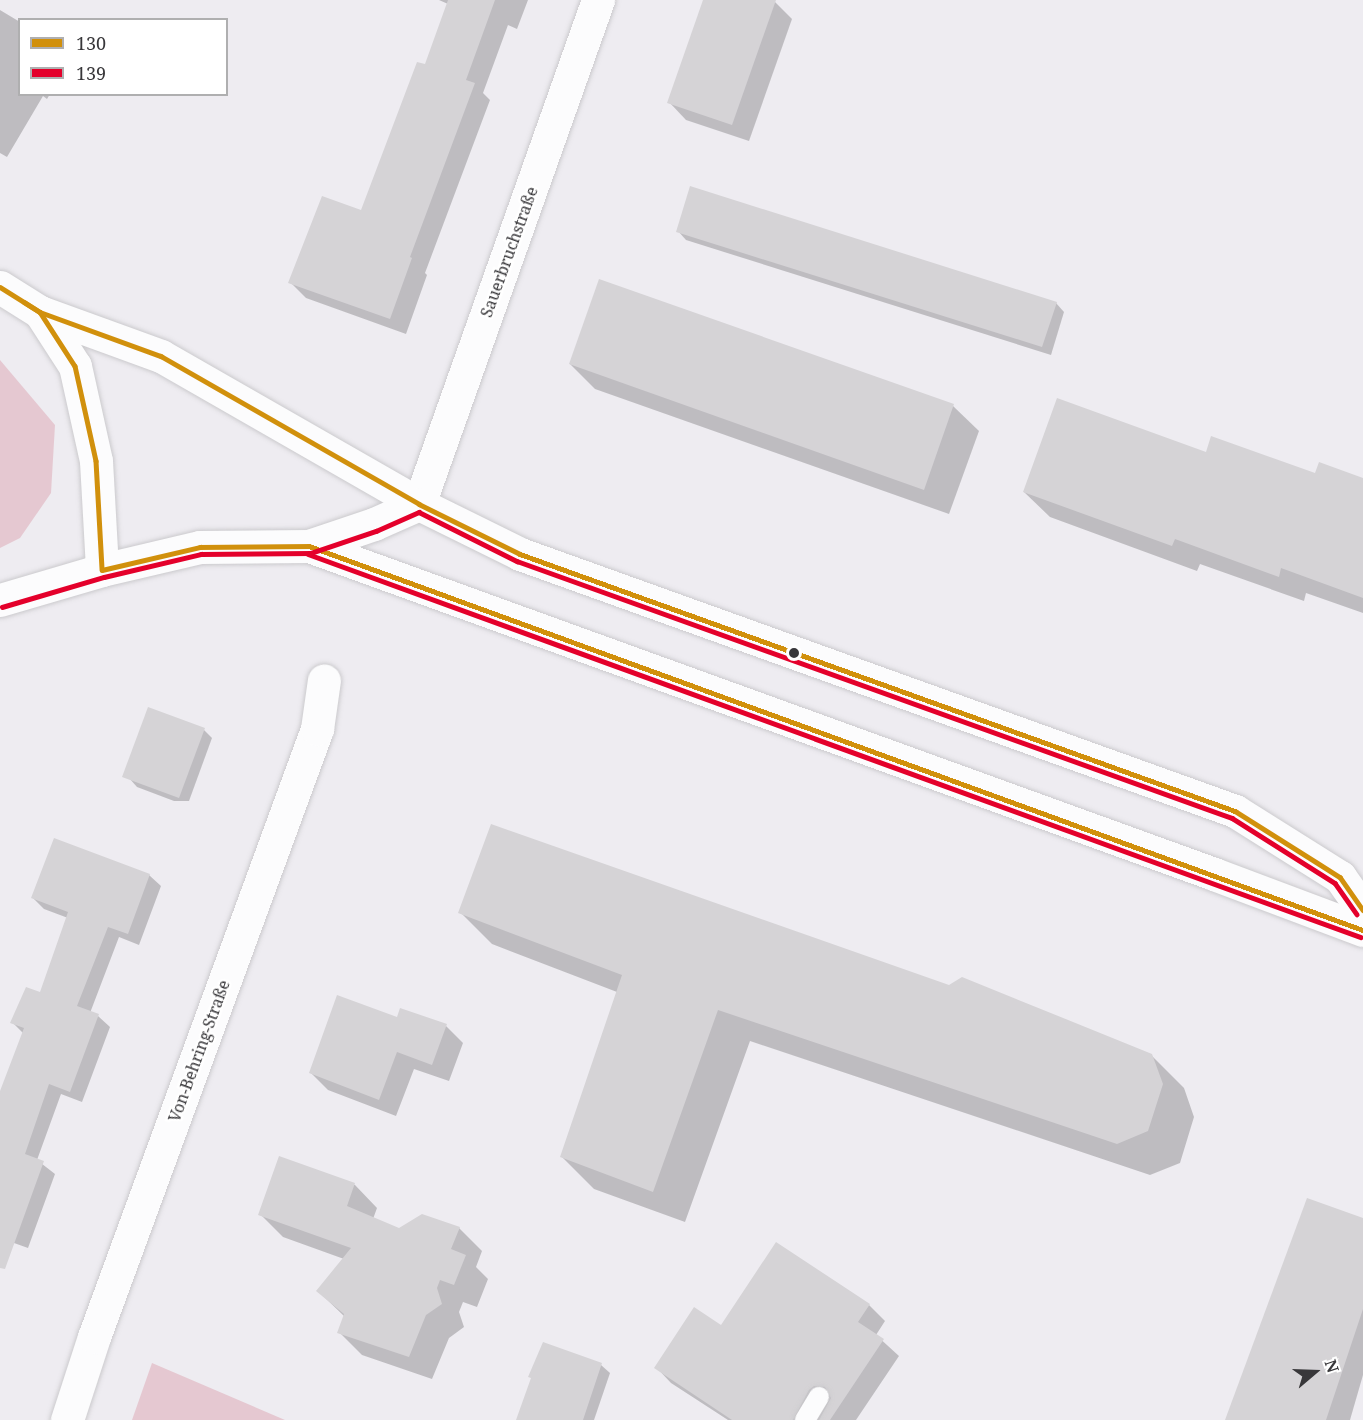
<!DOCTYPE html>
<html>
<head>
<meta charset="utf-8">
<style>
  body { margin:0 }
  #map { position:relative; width:1363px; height:1420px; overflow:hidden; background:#eeecf1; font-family:"Noto Serif",serif }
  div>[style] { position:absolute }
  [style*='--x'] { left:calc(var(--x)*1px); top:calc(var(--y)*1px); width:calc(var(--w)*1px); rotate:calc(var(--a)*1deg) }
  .green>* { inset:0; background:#e5c8d1 }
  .shadow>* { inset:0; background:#0003 }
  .building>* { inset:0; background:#d5d3d6 }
  .roads { filter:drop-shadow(0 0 2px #cbcacd) drop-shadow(0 0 2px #cbcacd) }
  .service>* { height:20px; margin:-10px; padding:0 10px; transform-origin:10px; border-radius:10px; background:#fcfcfd }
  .minor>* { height:33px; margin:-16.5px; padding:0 16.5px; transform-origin:16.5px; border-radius:16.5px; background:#fcfcfd }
  .secondary>* { height:33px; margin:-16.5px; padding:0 16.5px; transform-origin:16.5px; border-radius:16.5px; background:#fcfcfd }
  .primary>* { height:33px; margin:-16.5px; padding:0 16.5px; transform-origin:16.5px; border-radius:16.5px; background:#fcfcfd }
  .bus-1>* { height:4.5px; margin:-2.25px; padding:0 2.25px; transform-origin:2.25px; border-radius:2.25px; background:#d1900c }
  .bus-2>* { height:4.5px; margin:-2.25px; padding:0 2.25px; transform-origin:2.25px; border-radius:2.25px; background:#e4002b }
  .dots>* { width:16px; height:16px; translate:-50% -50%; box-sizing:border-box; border:3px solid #fff; border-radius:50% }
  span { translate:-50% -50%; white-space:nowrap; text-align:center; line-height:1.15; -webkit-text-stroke:5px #fff; paint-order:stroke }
  .street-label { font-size:16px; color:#38373a }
  .legend { position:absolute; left:18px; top:18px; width:210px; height:78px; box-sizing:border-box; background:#fff; border:2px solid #afafb0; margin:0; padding:8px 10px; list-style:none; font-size:18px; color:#38373a }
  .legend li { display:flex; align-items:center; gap:12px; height:30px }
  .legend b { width:30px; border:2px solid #afafb0 }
  .north { position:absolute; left:1285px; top:1342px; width:60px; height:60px; -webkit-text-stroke:4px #fff; paint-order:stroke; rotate:71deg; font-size:16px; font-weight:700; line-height:24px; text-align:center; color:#38373a }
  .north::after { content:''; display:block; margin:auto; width:21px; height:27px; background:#38373a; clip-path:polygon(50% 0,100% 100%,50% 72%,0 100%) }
</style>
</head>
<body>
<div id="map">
  <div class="green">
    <i style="clip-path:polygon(0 360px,55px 425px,51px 493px,20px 538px,0 548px)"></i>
    <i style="clip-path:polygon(152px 1363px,285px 1420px,132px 1420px)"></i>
  </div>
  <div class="shadow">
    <i style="clip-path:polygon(439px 0,528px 0,517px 29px,508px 25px,483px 93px,490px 100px,425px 273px,427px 275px,406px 334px,306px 298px,290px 282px,362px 212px,426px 66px,448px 4px)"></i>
    <i style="clip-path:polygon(705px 0,769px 0,775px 2px,792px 19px,749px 141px,686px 120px,669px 102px)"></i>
    <i style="clip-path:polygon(0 10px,20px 22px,20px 94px,50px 94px,47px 99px,43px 96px,7px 157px,0 153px)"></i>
    <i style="clip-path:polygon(678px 231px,1056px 303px,1064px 312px,1051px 355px,686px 240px)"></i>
    <i style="clip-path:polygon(570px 364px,953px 406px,979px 431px,949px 514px,595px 389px)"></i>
    <i style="clip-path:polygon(1207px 454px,1316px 475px,1363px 480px,1363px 613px,1306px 593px,1304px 601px,1200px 564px,1197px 571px,1050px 517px,1024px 492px)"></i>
    <i style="clip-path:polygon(204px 730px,212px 738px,189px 801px,174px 801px,137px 787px,129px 778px)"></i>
    <i style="clip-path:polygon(149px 875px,161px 886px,139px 945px,119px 937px,90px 1013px,98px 1016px,110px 1027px,82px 1102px,61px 1094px,37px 1160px,55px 1174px,28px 1248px,0 1238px,0 1095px,23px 1033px,12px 1022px,41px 994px,68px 918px,44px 909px,33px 898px)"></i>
    <i style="clip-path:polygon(460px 912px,1152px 1056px,1184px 1088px,1194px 1117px,1180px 1163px,1150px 1175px,750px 1041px,685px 1222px,594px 1189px,562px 1157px,617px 992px,492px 944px)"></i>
    <i style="clip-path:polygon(398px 1019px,446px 1026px,463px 1043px,449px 1081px,414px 1069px,396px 1116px,328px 1090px,311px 1073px)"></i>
    <i style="clip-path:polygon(280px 1158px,355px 1185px,377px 1208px,373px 1219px,399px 1229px,459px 1228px,482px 1251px,476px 1267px,488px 1279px,477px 1307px,463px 1302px,459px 1312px,464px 1327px,449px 1338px,432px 1379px,362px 1355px,339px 1332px,345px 1317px,318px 1291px,344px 1259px,283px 1237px,260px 1214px)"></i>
    <i style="clip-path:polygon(1363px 1220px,1363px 1375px,1350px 1420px,1229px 1420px)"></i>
    <i style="clip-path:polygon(869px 1305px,885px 1321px,876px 1335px,899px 1356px,856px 1420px,728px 1420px,671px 1383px,656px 1367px,721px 1327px)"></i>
    <i style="clip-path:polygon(601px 1365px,610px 1373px,594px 1420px,517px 1420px)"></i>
  </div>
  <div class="building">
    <i style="clip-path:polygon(448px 0,495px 0,466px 80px,475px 83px,410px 257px,412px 258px,390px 319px,288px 283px,322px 196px,361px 210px,417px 62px,425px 64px)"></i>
    <i style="clip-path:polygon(703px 0,776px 0,732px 125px,667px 103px)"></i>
    <i style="clip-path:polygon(690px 186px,1057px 302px,1042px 347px,676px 232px)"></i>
    <i style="clip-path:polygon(599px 279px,954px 404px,924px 490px,569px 364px)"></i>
    <i style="clip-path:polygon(1057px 398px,1206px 452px,1211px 436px,1315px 473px,1319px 462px,1363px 478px,1363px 598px,1281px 568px,1279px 577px,1175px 539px,1172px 546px,1023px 492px)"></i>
    <i style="clip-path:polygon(148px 707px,205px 728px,179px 798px,122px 777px)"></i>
    <i style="clip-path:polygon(491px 824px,949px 985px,962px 977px,1152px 1054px,1163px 1084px,1148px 1131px,1117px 1144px,718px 1010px,653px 1192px,560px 1157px,622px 975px,458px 913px)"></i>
    <i style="clip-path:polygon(54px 838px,150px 874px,128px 934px,108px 927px,77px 1006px,99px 1014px,70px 1092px,49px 1084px,25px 1154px,44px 1161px,5px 1269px,0 1268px,0 1091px,24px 1028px,10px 1023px,26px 987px,40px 992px,68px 912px,31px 898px)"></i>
    <i style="clip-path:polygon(337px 995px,397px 1017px,400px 1008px,447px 1024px,432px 1065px,397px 1052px,379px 1100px,309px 1073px)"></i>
    <i style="clip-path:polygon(279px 1156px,355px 1183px,347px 1206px,399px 1228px,422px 1214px,460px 1227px,451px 1249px,466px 1255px,454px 1285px,440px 1280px,437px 1288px,442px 1304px,426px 1315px,409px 1357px,337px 1333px,344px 1314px,316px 1291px,351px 1248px,258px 1215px)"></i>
    <i style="clip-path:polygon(1307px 1198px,1363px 1218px,1363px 1309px,1326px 1420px,1225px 1420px)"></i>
    <i style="clip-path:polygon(776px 1242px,870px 1304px,858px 1322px,884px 1339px,830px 1420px,819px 1420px,831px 1398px,825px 1387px,814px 1386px,809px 1390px,793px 1420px,732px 1420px,654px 1368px,694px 1307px,721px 1325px)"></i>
    <i style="clip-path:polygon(543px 1342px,602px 1363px,583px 1420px,516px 1420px,531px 1378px,528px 1377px)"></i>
  </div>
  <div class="roads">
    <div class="service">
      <i style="--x:805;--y:1420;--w:27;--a:-59"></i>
    </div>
    <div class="minor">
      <i style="--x:419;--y:504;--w:535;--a:-70.45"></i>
      <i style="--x:67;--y:1420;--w:87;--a:-72"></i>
      <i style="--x:94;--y:1337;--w:648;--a:-69.86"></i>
      <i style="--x:317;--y:729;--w:49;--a:-81.9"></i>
    </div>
    <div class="secondary">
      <i style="--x:0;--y:287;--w:47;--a:32"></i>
      <i style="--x:40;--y:312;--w:129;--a:20"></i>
      <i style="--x:161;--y:356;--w:297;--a:29.8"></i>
      <i style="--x:40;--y:312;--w:64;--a:57.1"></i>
      <i style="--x:75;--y:366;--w:97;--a:77.5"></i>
      <i style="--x:96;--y:461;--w:109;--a:86.8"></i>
    </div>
    <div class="primary">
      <i style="--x:309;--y:546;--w:963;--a:19.92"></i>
      <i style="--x:1214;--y:874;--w:159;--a:20.6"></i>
      <i style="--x:0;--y:600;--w:106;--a:-16.4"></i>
      <i style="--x:102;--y:570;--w:101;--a:-13.2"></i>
      <i style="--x:200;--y:547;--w:109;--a:-0.5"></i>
      <i style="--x:309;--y:546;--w:69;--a:-18.7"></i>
      <i style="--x:374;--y:524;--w:49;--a:-24"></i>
      <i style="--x:419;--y:504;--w:113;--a:26.3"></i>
      <i style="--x:520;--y:554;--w:760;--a:19.77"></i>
      <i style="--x:1235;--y:811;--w:124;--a:32.2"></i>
      <i style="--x:1340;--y:877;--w:40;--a:55.1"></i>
    </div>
  </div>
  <div class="bus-1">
    <i style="--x:0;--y:287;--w:47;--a:32"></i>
    <i style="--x:40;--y:312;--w:64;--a:57.1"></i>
    <i style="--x:75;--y:366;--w:97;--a:77.5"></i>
    <i style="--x:96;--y:461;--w:109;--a:86.8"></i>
    <i style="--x:102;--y:570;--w:101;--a:-13.2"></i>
    <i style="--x:200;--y:547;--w:109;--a:-0.5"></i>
    <i style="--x:309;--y:546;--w:1122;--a:20.02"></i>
    <i style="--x:24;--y:302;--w:19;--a:32"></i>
    <i style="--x:40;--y:312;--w:129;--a:20"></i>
    <i style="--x:161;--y:356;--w:297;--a:29.8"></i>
    <i style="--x:419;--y:504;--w:113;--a:26.3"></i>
    <i style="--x:520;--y:554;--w:760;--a:19.77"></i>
    <i style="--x:1235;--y:811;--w:124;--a:32.2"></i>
    <i style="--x:1340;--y:877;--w:40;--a:55.1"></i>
  </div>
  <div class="bus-2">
    <i style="--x:288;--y:554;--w:20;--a:0"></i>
    <i style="--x:308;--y:554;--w:1120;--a:20"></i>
    <i style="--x:2;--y:607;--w:106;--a:-16.4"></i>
    <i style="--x:104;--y:577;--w:100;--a:-13.3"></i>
    <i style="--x:201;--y:554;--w:110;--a:-0.5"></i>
    <i style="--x:311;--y:553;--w:69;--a:-18.7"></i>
    <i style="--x:376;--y:531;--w:47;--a:-23.8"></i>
    <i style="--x:419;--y:512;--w:110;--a:26.6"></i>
    <i style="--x:517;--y:561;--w:760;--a:19.77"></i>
    <i style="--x:1232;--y:818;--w:122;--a:32.3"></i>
    <i style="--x:1335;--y:883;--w:38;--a:55"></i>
  </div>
  <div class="dots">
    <i style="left:794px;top:653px;background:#38373a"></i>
  </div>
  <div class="street-label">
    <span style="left:509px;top:252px;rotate:-70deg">Sauerbruchstraße</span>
    <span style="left:199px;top:1051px;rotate:-70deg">Von-Behring-Straße</span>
  </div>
  <ul class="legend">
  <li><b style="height:8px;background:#d1900c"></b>130</li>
  <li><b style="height:8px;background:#e4002b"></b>139</li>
  </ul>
  <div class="north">N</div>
</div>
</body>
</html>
